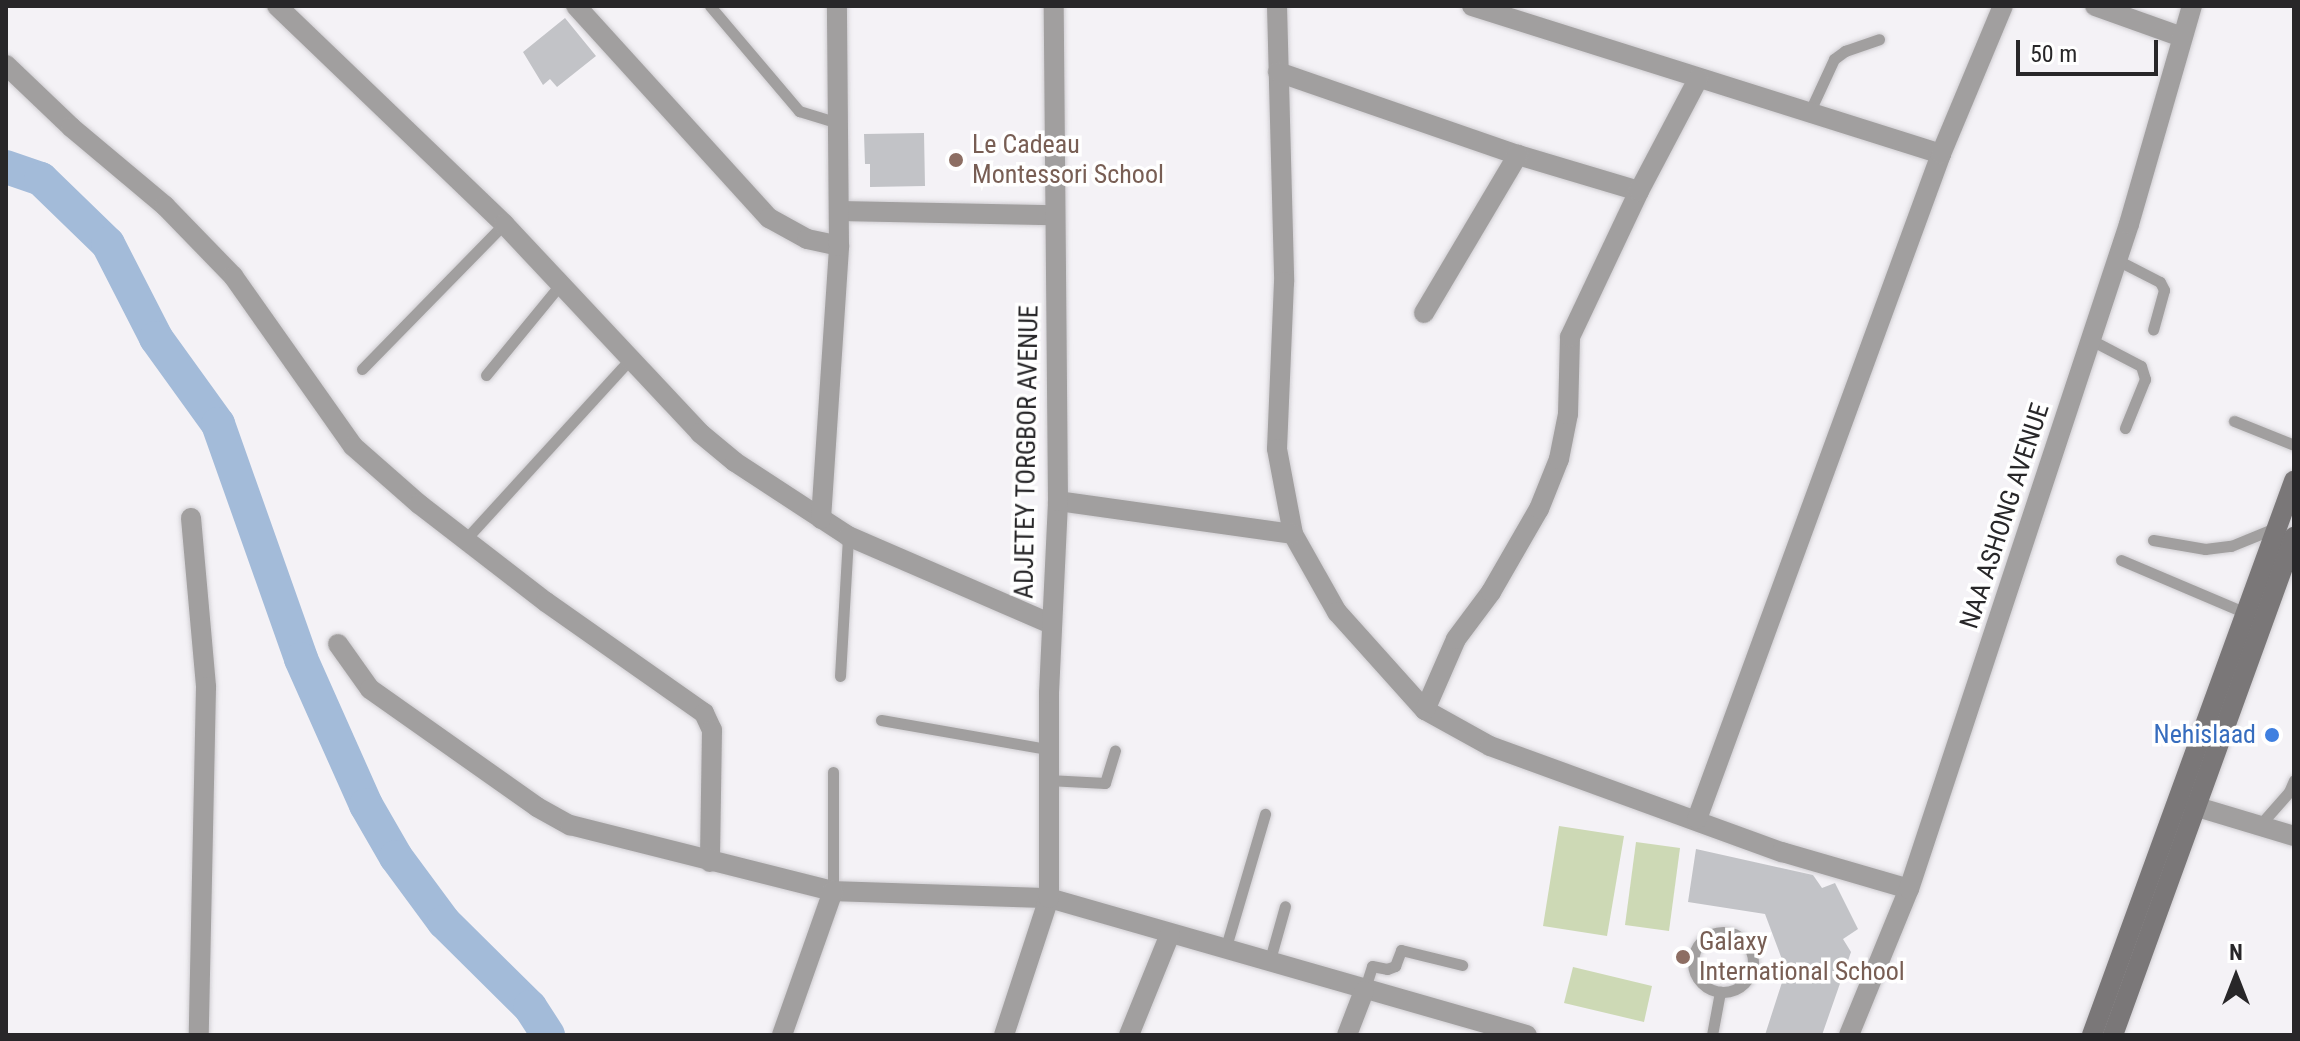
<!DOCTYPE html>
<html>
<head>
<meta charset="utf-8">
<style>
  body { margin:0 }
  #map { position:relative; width:2300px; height:1041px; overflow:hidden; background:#f4f2f6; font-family:"Roboto Condensed",sans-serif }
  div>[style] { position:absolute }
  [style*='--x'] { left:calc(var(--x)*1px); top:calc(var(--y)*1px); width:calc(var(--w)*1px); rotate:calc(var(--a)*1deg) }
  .green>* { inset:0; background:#cdd9b5 }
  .river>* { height:34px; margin:-17px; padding:0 17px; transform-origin:17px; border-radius:17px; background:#a3bbd9 }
  .building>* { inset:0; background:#c2c3c7 }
  .roads { filter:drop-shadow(0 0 2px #cfcdd1) drop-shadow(0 0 2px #cfcdd1) }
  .lane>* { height:11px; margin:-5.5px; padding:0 5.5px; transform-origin:5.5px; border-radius:5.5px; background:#a19f9f }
  .lane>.ring { margin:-5.5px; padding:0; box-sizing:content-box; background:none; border:11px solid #a19f9f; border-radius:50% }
  .street>* { height:20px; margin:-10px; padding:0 10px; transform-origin:10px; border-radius:10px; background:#a19f9f }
  .secondary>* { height:20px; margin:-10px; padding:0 10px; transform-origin:10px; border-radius:10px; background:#7a7778 }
  .dots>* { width:22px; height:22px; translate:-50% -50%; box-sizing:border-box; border:4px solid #fff; border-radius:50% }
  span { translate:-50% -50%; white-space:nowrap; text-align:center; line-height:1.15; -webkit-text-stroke:7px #fff; paint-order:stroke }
  .education-label { font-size:26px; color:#785e54 }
  .left { translate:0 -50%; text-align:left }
  .street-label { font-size:26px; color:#282729 }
  .shop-label { font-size:26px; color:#366cbe }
  .right { translate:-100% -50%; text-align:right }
  .frame { position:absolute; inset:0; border:8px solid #282729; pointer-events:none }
  .north { position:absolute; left:2196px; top:937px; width:80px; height:80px; -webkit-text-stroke:6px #fff; paint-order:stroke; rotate:0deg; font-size:22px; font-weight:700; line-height:32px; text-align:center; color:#282729 }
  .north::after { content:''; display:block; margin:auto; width:28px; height:36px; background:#282729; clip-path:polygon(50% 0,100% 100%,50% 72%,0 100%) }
  .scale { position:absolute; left:2016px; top:40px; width:142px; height:36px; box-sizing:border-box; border:4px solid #282729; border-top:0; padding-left:10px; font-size:24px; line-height:28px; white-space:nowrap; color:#282729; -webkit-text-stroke:6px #fff; paint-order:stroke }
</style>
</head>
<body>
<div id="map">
  <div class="green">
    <i style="clip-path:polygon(1559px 826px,1624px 836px,1607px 936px,1543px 926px)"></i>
    <i style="clip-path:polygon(1636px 842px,1680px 848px,1669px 931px,1625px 925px)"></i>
    <i style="clip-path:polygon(1573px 967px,1652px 986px,1644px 1022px,1564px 1003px)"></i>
  </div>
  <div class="river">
    <i style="--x:6;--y:167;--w:37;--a:19"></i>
    <i style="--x:41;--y:179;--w:93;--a:44.1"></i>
    <i style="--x:108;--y:244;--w:106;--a:62.9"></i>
    <i style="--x:156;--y:338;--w:106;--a:54.2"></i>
    <i style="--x:218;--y:424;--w:249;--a:70.5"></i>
    <i style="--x:301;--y:659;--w:160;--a:66"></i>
    <i style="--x:366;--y:805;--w:60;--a:60"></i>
    <i style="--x:396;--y:857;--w:81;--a:53.6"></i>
    <i style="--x:444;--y:922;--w:121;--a:44.7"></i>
    <i style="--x:530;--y:1007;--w:33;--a:57"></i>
  </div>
  <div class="building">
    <i style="clip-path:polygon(565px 18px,596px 56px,557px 87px,550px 79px,543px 85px,523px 52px)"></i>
    <i style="clip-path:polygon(924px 133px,925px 186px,870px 187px,870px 164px,865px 164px,864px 134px)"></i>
    <i style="clip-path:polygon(1696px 849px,1813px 875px,1822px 888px,1835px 883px,1858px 929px,1843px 939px,1851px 952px,1822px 1035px,1765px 1035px,1786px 970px,1765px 914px,1688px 902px)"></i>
  </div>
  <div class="roads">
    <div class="lane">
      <i style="--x:710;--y:6;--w:138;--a:49.7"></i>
      <i style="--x:799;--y:111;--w:41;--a:17.1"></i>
      <i style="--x:1810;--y:111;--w:57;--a:-65.2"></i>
      <i style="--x:1834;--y:59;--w:14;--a:-36"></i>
      <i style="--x:1845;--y:51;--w:36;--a:-19"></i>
      <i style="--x:2117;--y:260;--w:48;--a:27.1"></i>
      <i style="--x:2160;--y:282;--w:9;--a:63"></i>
      <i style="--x:2164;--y:290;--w:41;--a:105.4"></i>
      <i style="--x:2091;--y:340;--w:56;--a:27.5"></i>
      <i style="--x:2141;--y:366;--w:14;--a:73"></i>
      <i style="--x:2145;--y:379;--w:53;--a:112.2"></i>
      <i style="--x:362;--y:369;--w:203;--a:-45.6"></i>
      <i style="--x:486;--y:375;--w:117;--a:-50.6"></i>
      <i style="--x:2234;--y:421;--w:65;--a:21.8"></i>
      <i style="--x:465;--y:540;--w:245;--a:-47.6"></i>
      <i style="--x:2153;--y:540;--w:53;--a:9.8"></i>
      <i style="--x:2205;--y:549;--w:26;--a:-7"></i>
      <i style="--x:2231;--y:546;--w:48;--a:-22.2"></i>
      <i style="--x:2121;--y:560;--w:136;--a:23"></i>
      <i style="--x:840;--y:676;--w:140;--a:-86.7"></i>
      <i style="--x:881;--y:720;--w:169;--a:9.9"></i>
      <i style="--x:1048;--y:780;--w:57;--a:3"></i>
      <i style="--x:1105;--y:783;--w:34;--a:-73"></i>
      <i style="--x:2259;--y:826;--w:45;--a:-48.6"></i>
      <i style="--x:2289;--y:792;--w:13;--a:-67"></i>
      <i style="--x:833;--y:891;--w:119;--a:-90"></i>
      <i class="ring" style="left:1693px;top:932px;width:49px;height:49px"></i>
      <i style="--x:1225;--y:950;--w:142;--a:-73.6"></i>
      <i style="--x:1269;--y:963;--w:59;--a:-74.3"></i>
      <i style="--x:1364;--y:991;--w:26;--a:-72"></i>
      <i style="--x:1372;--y:966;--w:15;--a:11"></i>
      <i style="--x:1387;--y:969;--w:9;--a:-21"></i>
      <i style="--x:1395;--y:966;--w:17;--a:-69"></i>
      <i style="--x:1401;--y:950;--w:63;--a:13.8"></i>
      <i style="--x:1712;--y:1035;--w:44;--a:-79.5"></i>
    </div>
    <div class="street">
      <i style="--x:277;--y:6;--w:315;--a:43.8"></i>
      <i style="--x:504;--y:224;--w:287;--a:46.8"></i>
      <i style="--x:700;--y:433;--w:45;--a:39.6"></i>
      <i style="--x:735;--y:462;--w:135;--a:33.2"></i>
      <i style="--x:848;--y:536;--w:221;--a:23.4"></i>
      <i style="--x:576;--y:6;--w:287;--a:47.7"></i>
      <i style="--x:769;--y:218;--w:43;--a:28.9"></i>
      <i style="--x:807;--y:239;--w:33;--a:12"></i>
      <i style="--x:1277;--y:6;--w:276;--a:88.5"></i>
      <i style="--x:1284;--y:282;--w:167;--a:92.4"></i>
      <i style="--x:1277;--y:449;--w:86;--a:79.3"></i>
      <i style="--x:1293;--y:534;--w:90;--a:60.6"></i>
      <i style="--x:1337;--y:612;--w:132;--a:48.1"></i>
      <i style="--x:1425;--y:710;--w:74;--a:29"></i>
      <i style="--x:1490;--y:746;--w:311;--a:20"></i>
      <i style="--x:1782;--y:852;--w:132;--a:16.2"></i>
      <i style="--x:1472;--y:6;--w:492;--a:17.5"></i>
      <i style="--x:2095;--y:6;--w:92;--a:19.6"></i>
      <i style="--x:6;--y:65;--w:90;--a:43.6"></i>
      <i style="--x:71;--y:127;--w:123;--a:40"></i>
      <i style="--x:165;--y:206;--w:98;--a:45.8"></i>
      <i style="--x:233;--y:276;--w:208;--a:54.8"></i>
      <i style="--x:353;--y:446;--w:88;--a:41.3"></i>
      <i style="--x:419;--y:504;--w:160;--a:37.7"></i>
      <i style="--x:546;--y:602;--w:193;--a:35.1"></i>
      <i style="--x:704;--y:713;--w:19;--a:65"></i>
      <i style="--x:712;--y:730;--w:132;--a:90.9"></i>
      <i style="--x:1278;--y:72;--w:254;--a:19.1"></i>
      <i style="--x:1518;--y:155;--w:126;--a:16.6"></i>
      <i style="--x:839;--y:211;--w:215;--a:1.1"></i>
      <i style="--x:1424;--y:313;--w:184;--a:-59.3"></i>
      <i style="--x:1058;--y:501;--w:237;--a:8"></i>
      <i style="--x:191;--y:518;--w:170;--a:84.9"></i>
      <i style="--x:206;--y:687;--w:348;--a:91.2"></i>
      <i style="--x:821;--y:519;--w:274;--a:-86.2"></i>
      <i style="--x:839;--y:246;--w:240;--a:-90.5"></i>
      <i style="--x:338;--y:644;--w:55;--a:54.6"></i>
      <i style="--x:370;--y:689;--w:204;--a:35.2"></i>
      <i style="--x:537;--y:807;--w:38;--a:29"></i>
      <i style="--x:570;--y:825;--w:271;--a:14.1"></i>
      <i style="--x:833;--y:891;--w:216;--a:1.9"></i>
      <i style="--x:1049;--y:898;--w:497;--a:16"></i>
      <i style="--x:1425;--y:710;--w:77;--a:-66.4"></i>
      <i style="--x:1456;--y:639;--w:59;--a:-53.3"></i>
      <i style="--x:1491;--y:592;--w:96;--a:-60"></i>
      <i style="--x:1539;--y:509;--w:54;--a:-68.2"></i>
      <i style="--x:1559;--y:459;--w:46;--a:-78.7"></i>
      <i style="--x:1568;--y:414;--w:77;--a:-88.5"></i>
      <i style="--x:1570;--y:337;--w:161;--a:-64.7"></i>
      <i style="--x:1639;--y:191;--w:127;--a:-62.2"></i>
      <i style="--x:2194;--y:806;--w:104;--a:16.7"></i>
      <i style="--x:1697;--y:819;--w:708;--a:-69.85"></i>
      <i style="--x:1941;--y:154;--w:160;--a:-67.3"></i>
      <i style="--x:782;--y:1035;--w:153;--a:-70.5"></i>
      <i style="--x:1004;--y:1035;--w:144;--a:-71.8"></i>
      <i style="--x:1049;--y:898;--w:205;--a:-90"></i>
      <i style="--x:1049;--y:693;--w:192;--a:-87.3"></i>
      <i style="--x:1058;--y:501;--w:495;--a:-90.5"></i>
      <i style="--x:1129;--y:1035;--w:109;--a:-67.9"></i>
      <i style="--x:1347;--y:1035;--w:47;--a:-68.9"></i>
      <i style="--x:1849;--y:1035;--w:158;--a:-67.7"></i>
      <i style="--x:1909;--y:889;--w:700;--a:-71.69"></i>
      <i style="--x:2129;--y:224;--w:227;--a:-73.9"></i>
    </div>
    <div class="secondary">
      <i style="--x:2092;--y:1035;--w:590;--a:-69.97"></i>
      <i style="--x:2113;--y:1035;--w:530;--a:-70.03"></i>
    </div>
  </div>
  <div class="dots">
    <i style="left:956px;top:160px;background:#8d6e63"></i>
    <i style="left:2272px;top:735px;background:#3f7fe0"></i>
    <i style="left:1683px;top:957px;background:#8d6e63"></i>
  </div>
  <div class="education-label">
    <span class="left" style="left:972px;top:160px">Le Cadeau<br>Montessori School</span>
    <span class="left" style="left:1699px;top:957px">Galaxy<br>International School</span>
  </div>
  <div class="street-label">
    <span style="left:1027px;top:452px;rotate:-89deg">ADJETEY TORGBOR AVENUE</span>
    <span style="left:2005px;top:516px;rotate:-72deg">NAA ASHONG AVENUE</span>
  </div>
  <div class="shop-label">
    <span class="right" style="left:2256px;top:735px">Nehislaad</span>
  </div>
  <div class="frame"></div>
  <div class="north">N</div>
  <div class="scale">50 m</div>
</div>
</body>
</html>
